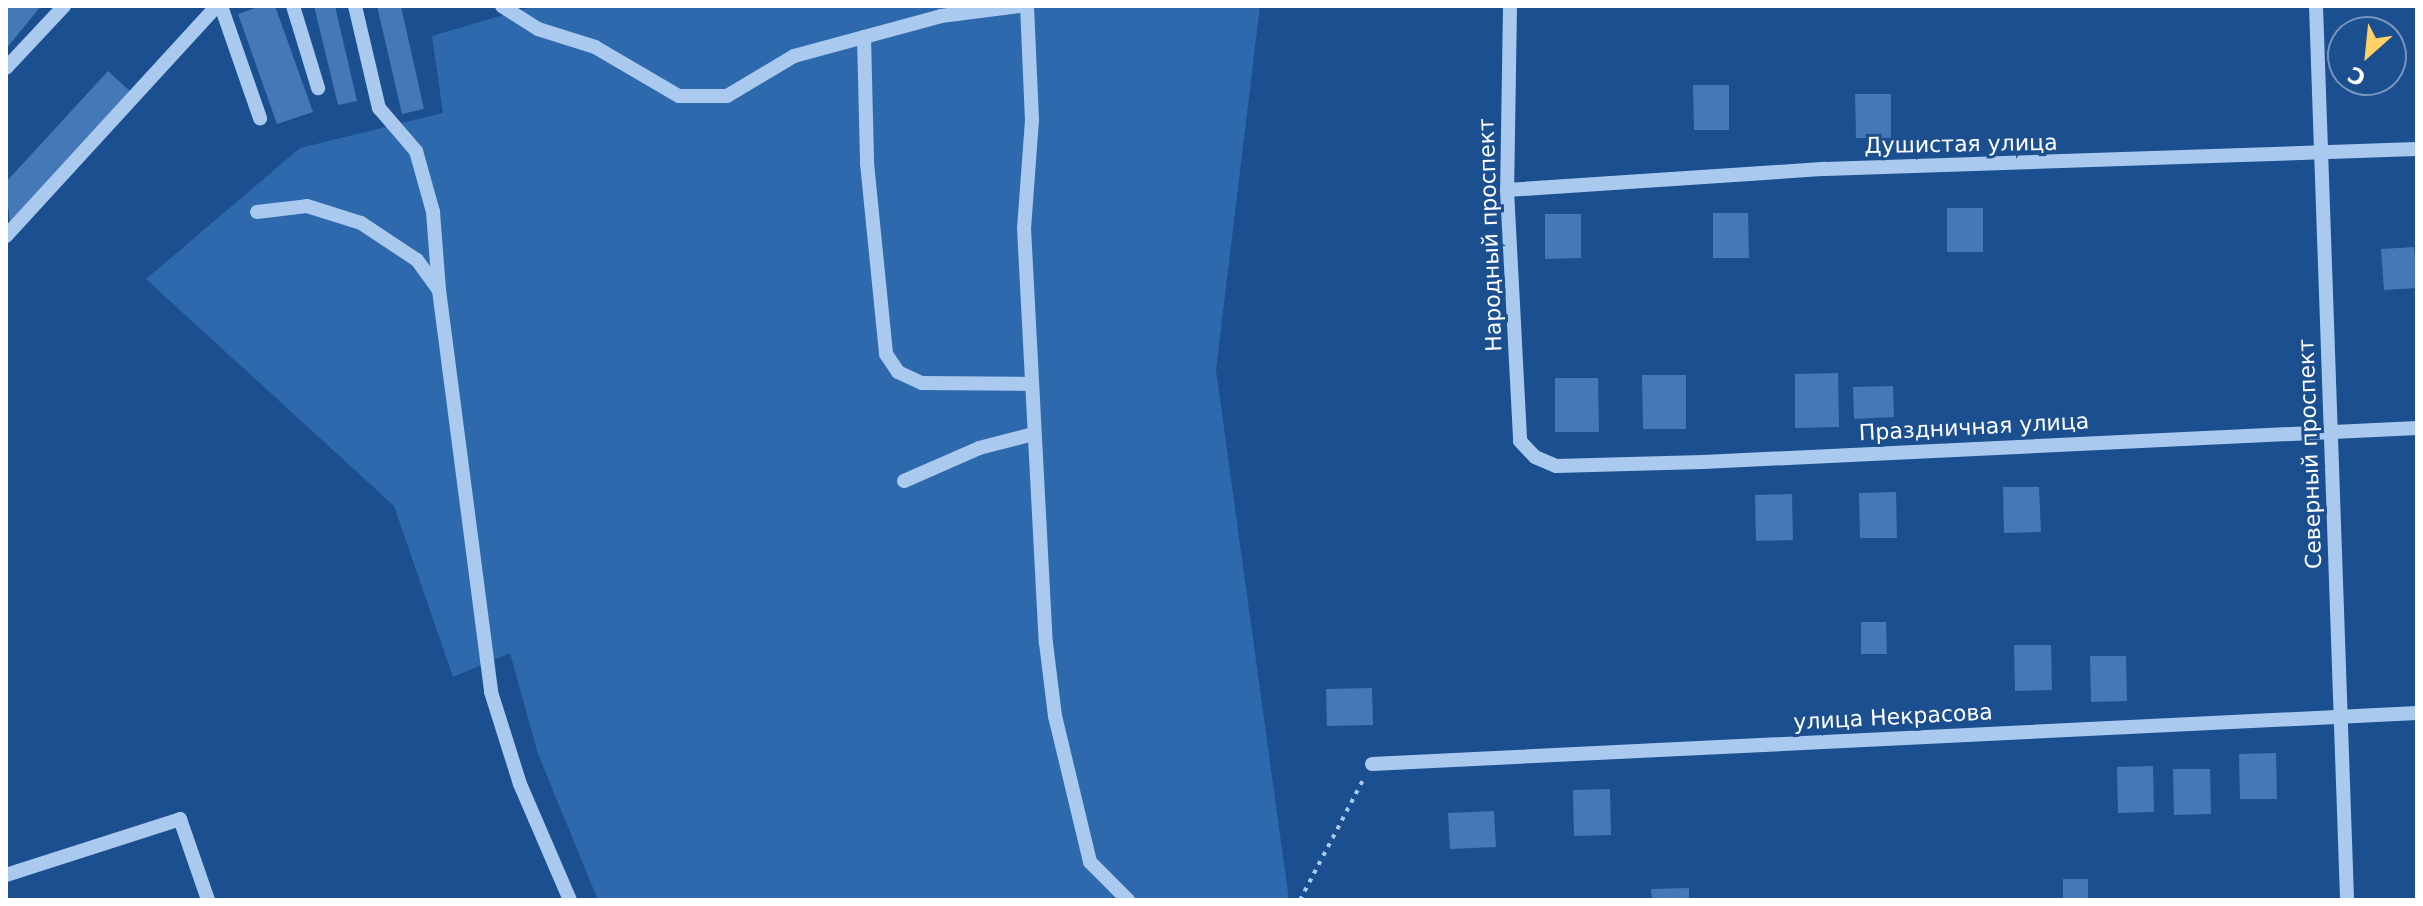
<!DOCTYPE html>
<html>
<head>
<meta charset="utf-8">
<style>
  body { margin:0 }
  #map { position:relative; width:2423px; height:906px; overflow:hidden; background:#1b4f8f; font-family:"DejaVu Sans",sans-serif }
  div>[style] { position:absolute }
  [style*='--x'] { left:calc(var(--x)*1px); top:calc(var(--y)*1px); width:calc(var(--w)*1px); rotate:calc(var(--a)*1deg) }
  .green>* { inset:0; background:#2e69ad }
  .building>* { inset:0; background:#4478b7 }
  .path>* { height:4px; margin-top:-2px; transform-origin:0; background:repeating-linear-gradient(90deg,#a9c9ee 0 4px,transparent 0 10px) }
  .minor>* { height:14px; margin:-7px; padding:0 7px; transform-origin:7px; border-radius:7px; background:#a9c9ee }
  span { translate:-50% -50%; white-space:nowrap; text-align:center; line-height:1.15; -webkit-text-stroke:6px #1b4f8f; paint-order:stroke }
  .street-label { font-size:22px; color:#fff }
  .frame { position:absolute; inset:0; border:8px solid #fff; pointer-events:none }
  .north { position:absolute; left:2327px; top:16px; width:80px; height:80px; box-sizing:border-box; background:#1b4f8f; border:2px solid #7695bc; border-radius:50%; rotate:207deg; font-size:22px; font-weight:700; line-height:32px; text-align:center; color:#fff }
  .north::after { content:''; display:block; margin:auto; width:28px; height:36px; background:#ffd166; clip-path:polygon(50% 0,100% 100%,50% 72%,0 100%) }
</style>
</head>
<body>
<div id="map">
  <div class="green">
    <i style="clip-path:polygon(534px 6px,1260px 6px,1216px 370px,1289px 900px,598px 900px,538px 754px,510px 653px,453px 677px,394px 506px,146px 279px,300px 148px,443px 113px,432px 36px)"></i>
  </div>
  <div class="building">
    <i style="clip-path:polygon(6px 6px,41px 6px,6px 49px)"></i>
    <i style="clip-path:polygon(261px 6px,275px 6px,313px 112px,277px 124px,238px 14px)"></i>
    <i style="clip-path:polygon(314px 6px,335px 6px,357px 101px,338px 105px)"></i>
    <i style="clip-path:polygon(377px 6px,401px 6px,424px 109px,402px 114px)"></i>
    <i style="clip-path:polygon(108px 71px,132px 93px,10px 226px,6px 182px)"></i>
    <i style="clip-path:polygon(1693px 85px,1729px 85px,1729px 130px,1694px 130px)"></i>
    <i style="clip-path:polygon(1855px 94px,1891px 94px,1891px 138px,1856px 138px)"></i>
    <i style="clip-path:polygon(1947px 208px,1983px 208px,1983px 252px,1947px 252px)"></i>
    <i style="clip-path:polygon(1713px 213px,1748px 213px,1749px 258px,1713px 258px)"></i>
    <i style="clip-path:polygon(1545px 214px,1581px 214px,1581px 258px,1545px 259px)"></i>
    <i style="clip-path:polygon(2414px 247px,2417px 288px,2384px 290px,2381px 249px)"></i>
    <i style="clip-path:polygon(1838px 373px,1839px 427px,1795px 428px,1795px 374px)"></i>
    <i style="clip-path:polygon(1642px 375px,1686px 375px,1686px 429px,1643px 429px)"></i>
    <i style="clip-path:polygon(1555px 378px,1598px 378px,1599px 432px,1555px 432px)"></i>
    <i style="clip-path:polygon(1893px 386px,1894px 417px,1854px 419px,1853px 387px)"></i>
    <i style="clip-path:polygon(2003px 487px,2039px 487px,2041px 532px,2004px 533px)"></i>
    <i style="clip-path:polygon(1896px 492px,1897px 538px,1860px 538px,1859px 493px)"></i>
    <i style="clip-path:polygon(1792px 494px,1793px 540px,1756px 541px,1755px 495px)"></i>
    <i style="clip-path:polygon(1861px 622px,1886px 622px,1887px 654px,1861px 654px)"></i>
    <i style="clip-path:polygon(2014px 645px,2051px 645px,2052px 690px,2015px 691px)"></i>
    <i style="clip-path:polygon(2090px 656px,2126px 656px,2127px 701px,2091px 702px)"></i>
    <i style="clip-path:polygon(1372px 688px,1373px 725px,1327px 726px,1326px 689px)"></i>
    <i style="clip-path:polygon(2276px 753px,2277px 799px,2240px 799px,2239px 754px)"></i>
    <i style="clip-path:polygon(2153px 766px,2154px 812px,2118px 813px,2117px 767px)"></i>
    <i style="clip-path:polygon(2173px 769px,2210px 769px,2211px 814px,2174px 815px)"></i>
    <i style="clip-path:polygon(1610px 789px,1611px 835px,1574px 836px,1573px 790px)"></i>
    <i style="clip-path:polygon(1494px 811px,1496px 847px,1450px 849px,1448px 813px)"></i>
    <i style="clip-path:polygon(2063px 879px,2088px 879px,2088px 900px,2063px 900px)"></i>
    <i style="clip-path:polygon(1689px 888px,1689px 900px,1652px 900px,1651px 889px)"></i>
  </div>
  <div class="path">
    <i style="--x:1300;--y:900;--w:138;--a:-62.3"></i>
  </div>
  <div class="minor">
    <i style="--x:221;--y:6;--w:119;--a:70.8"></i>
    <i style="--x:293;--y:6;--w:86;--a:73"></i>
    <i style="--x:355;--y:6;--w:105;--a:76.8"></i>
    <i style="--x:379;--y:108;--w:57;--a:49.3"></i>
    <i style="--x:416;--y:151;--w:63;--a:74.4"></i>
    <i style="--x:433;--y:212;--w:78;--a:85.6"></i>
    <i style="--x:502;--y:6;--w:43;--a:32.6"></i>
    <i style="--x:538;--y:29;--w:60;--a:17.5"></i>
    <i style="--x:595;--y:47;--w:97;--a:30.3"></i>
    <i style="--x:679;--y:96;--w:48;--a:0"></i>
    <i style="--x:727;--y:96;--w:78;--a:-30.8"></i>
    <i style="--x:794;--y:56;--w:152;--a:-15.2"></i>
    <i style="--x:941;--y:16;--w:79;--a:-7.3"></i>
    <i style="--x:1027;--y:6;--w:114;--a:87.5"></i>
    <i style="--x:1032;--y:120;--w:108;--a:94.2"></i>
    <i style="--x:1024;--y:228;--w:416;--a:87"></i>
    <i style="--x:1046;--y:643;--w:74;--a:83"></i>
    <i style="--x:1055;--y:716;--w:150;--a:76.5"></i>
    <i style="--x:1090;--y:862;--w:54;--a:45"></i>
    <i style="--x:1510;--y:6;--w:184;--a:90.9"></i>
    <i style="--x:1507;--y:190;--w:251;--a:87"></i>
    <i style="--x:1520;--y:441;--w:22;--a:47"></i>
    <i style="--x:1535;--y:457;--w:23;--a:23"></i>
    <i style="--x:1556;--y:466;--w:147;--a:-1.6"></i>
    <i style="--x:1703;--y:462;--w:715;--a:-2.73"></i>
    <i style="--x:2316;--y:6;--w:895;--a:88.01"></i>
    <i style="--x:864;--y:37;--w:126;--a:88.6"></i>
    <i style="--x:867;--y:163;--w:192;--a:84.3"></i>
    <i style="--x:886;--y:354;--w:22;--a:56"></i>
    <i style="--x:898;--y:372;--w:26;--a:25"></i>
    <i style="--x:922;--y:383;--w:107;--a:0.5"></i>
    <i style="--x:6;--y:68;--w:85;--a:-46.9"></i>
    <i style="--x:1507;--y:190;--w:319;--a:-3.8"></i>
    <i style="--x:1825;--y:169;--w:592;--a:-1.93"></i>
    <i style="--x:257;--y:212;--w:50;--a:-6.8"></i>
    <i style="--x:307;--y:206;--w:57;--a:17.5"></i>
    <i style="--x:361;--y:223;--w:67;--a:33.5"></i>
    <i style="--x:417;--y:260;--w:37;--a:54"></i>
    <i style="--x:439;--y:290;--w:405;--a:82.6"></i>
    <i style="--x:491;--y:692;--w:96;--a:72.5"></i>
    <i style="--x:520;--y:784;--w:126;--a:66.7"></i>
    <i style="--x:6;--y:236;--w:312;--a:-47.5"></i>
    <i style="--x:904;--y:481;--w:82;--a:-23.7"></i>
    <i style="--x:979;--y:448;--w:56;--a:-14.5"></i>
    <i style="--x:1372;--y:764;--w:1046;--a:-2.79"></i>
    <i style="--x:6;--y:875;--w:183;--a:-17.8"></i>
    <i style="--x:180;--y:819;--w:86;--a:70.9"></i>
  </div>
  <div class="street-label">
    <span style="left:1961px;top:144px;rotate:-1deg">Душистая улица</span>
    <span style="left:1490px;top:235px;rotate:-92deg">Народный проспект</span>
    <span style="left:1974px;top:427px;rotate:-3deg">Праздничная улица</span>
    <span style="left:2310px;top:454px;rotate:-92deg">Северный проспект</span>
    <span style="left:1893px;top:717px;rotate:-3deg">улица Некрасова</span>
  </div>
  <div class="frame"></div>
  <div class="north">С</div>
</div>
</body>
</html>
